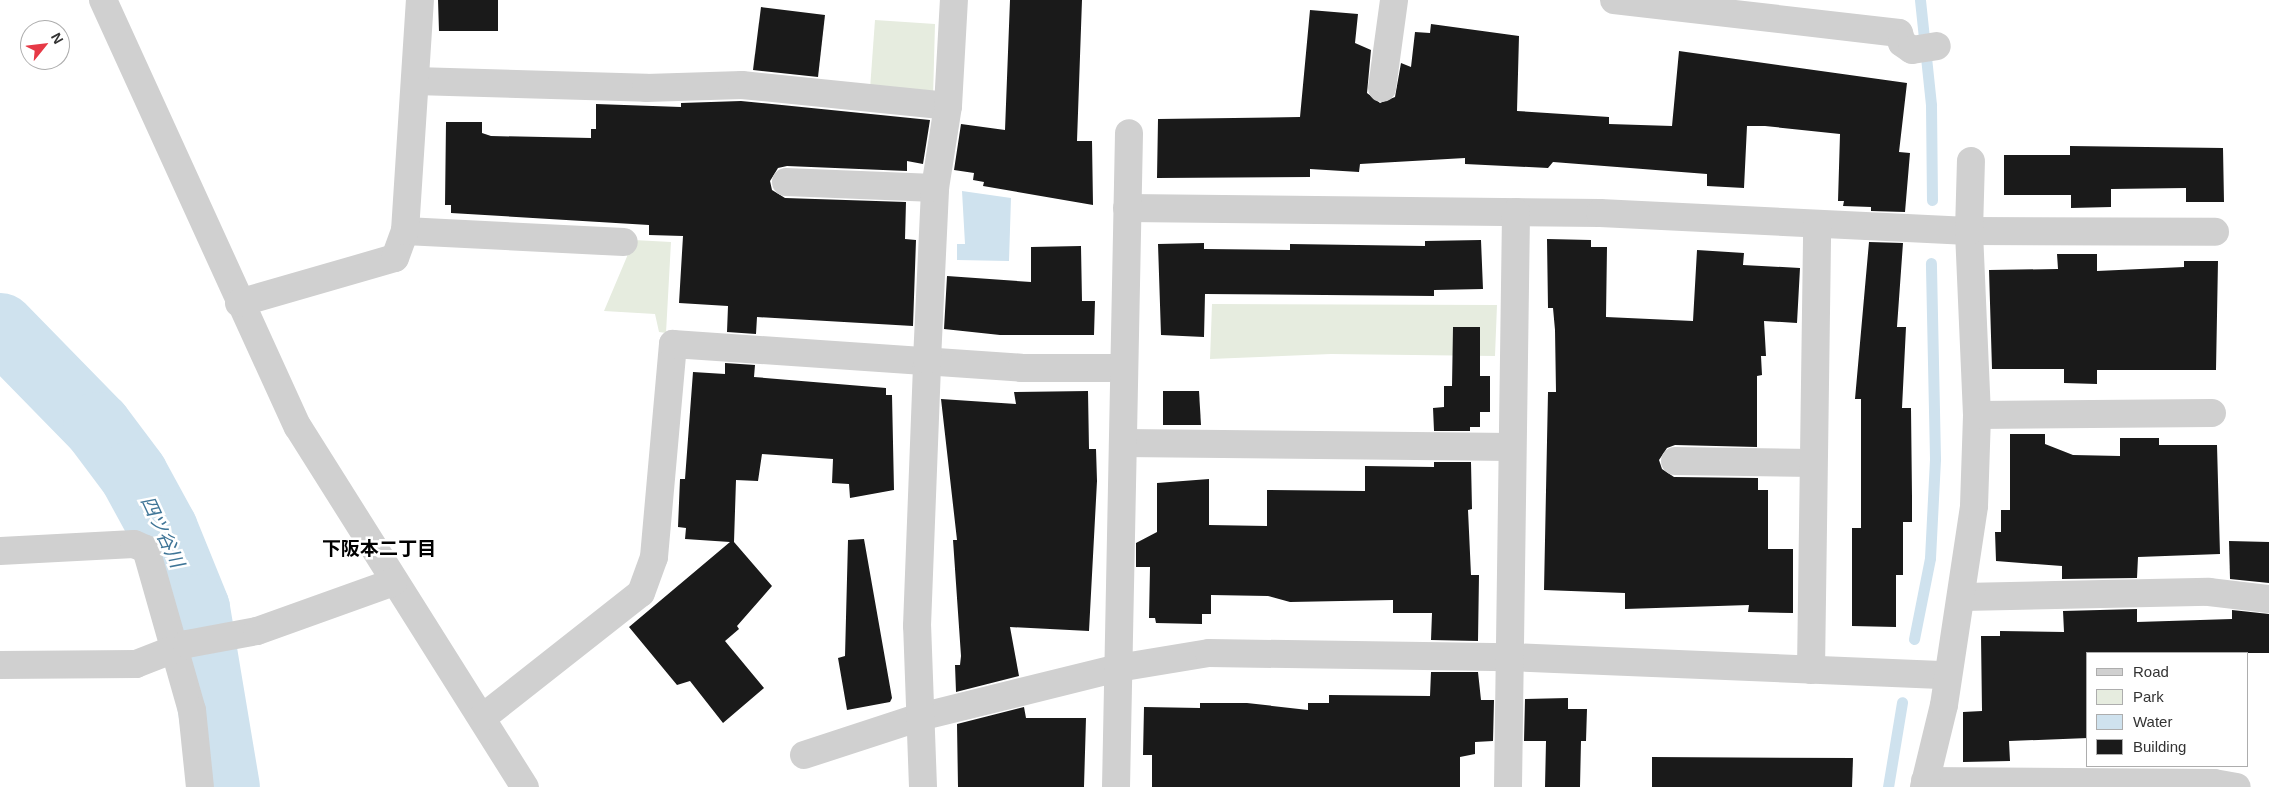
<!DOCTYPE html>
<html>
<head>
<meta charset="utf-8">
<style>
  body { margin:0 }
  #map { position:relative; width:2269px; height:787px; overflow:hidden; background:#fff; font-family:Arial,"Noto Sans JP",sans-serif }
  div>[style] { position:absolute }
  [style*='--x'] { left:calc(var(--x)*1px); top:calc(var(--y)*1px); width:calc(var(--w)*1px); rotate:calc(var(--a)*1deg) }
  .green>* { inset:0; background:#e6ecdf }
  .water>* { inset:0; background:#cfe2ee }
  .stream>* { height:11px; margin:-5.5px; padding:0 5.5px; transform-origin:5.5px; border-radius:5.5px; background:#cfe2ee }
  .river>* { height:69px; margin:-34.5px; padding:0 34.5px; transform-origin:34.5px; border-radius:34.5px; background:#cfe2ee }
  .building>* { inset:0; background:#1a1a1a }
  .minor>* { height:28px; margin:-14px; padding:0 14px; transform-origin:14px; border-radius:14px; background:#d0d0d0 }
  span { translate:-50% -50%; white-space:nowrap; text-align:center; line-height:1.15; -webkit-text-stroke:5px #fff; paint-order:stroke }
  .water-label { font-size:19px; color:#3f7597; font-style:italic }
  .neighbourhood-label { font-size:19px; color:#000; font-weight:700 }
  .legend { position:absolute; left:2086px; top:652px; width:162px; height:115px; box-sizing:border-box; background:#fff; border:1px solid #adadad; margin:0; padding:6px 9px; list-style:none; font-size:15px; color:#333 }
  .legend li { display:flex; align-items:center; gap:10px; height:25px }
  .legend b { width:25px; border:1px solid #adadad }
  .north { position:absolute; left:20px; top:20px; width:50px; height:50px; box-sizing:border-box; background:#fff; border:1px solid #adadad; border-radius:50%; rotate:61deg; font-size:14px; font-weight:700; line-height:20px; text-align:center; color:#333 }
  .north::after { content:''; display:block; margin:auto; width:18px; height:22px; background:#e63946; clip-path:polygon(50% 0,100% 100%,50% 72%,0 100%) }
</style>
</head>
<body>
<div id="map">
  <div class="green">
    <i style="clip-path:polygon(875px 20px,935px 24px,933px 98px,870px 89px)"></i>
    <i style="clip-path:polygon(634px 240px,671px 242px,666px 333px,659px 332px,655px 314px,604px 311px)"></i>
    <i style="clip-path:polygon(1212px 304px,1497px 305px,1495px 356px,1331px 354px,1210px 359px)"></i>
  </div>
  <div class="water">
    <i style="clip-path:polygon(962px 191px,1011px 198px,1009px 261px,957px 260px,957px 244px,965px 244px)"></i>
  </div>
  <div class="stream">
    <i style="--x:1920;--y:0;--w:106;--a:84"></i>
    <i style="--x:1931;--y:105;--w:95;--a:89.4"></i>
    <i style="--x:1914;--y:639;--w:83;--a:-78.8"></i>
    <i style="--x:1930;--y:558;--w:100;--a:-87.1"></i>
    <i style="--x:1935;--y:458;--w:195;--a:-91.2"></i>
    <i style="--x:1888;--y:787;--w:86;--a:-80.6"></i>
  </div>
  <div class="river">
    <i style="--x:0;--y:327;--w:139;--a:45.6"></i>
    <i style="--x:97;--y:426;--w:60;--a:53.1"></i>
    <i style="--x:133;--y:474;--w:63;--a:61.4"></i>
    <i style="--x:163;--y:529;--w:85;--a:67.9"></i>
    <i style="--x:195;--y:608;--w:181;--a:80.5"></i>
  </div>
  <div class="building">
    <i style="clip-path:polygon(438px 0,498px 0,498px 31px,439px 31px)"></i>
    <i style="clip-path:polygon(1010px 0,1082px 0,1077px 141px,1092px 141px,1093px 205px,983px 186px,984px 182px,973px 180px,974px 173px,954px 170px,961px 124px,1005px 130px)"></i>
    <i style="clip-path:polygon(761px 7px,825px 15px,818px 77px,753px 70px)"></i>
    <i style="clip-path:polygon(1310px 10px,1358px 14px,1355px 43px,1371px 50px,1367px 93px,1380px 103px,1395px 97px,1401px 63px,1411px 67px,1415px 32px,1430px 33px,1431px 24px,1519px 36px,1517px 111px,1609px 117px,1609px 124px,1672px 126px,1679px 51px,1907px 83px,1899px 152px,1910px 153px,1905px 212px,1871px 211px,1871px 207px,1843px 206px,1844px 201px,1838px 201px,1840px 134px,1765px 126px,1747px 126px,1744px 188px,1707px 186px,1707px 174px,1553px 162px,1548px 168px,1465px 164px,1465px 158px,1360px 164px,1359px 172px,1310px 169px,1310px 177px,1157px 178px,1158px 119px,1300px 117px)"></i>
    <i style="clip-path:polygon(741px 101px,930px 120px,923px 164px,907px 161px,907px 171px,787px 166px,778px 168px,770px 181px,772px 190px,785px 198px,906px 202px,905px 239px,916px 240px,913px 326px,757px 317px,756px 334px,727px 332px,728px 306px,679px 303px,683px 236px,649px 235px,649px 225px,451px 213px,451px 205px,445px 205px,446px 122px,482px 122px,482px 133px,491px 136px,591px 138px,591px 129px,596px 129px,596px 104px,681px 107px,681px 103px)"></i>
    <i style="clip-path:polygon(2070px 146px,2223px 148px,2224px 202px,2186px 202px,2186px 188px,2111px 189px,2111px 207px,2071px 208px,2071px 195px,2004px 195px,2004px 155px,2070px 155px)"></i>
    <i style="clip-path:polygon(1547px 239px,1591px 240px,1591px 247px,1607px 247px,1606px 317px,1693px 321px,1697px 250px,1744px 253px,1743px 265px,1800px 268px,1797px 323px,1764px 321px,1766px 356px,1761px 356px,1762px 375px,1757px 376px,1757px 447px,1675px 445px,1667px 448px,1659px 460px,1662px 469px,1674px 477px,1758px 478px,1758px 490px,1768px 490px,1768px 549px,1793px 549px,1793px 613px,1748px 612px,1749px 605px,1625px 609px,1625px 593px,1544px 590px,1548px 392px,1556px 392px,1555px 330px,1553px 308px,1548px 308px)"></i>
    <i style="clip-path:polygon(1481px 240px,1483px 289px,1434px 290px,1434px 296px,1205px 294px,1204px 337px,1161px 335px,1158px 244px,1204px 243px,1204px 249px,1290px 250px,1290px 244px,1425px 246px,1425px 241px)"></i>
    <i style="clip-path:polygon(1869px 242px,1903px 243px,1897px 327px,1906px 327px,1902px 408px,1911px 408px,1912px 497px,1912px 522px,1903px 522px,1903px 575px,1896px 575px,1896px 627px,1852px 626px,1852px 528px,1861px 528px,1861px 399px,1855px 399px)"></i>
    <i style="clip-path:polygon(1081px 246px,1082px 301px,1095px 301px,1094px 335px,1000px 335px,944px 329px,947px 276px,1031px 282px,1031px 247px)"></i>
    <i style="clip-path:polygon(2057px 254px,2097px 254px,2097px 271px,2184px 267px,2184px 261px,2218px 261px,2216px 370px,2097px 370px,2097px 384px,2064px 383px,2064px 369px,1992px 369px,1989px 270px,2058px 269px)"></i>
    <i style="clip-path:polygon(1453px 327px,1480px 327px,1480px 376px,1490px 376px,1490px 412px,1480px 412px,1480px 427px,1470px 427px,1470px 431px,1434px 431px,1433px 408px,1444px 407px,1444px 386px,1452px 386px)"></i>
    <i style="clip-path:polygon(725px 363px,755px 365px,754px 377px,886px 388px,886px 395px,892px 395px,894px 490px,850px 498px,849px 484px,832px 483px,833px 459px,762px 454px,758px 481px,736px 480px,734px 542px,772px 586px,737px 626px,739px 629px,725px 641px,764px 688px,723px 723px,690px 681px,677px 685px,629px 627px,730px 542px,685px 539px,686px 528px,678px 527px,680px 479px,685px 479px,693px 372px,725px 374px)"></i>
    <i style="clip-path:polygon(1088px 391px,1089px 449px,1096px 449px,1097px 481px,1089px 631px,1010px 627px,1019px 676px,956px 692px,955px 665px,960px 665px,961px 656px,953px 540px,957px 540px,941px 399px,1016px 404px,1014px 392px)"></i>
    <i style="clip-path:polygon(1163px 391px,1199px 391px,1201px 425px,1163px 425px)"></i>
    <i style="clip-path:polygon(2010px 434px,2045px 434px,2045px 444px,2073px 455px,2120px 456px,2120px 438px,2159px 438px,2159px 445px,2217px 445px,2220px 554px,2138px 557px,2137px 578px,2062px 579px,2062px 566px,1996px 561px,1995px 532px,2001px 532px,2001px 510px,2010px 510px)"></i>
    <i style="clip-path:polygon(1434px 462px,1471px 462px,1472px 509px,1468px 510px,1471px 575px,1479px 575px,1478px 641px,1431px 640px,1432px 613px,1393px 613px,1393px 600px,1290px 602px,1268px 596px,1211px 595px,1211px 614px,1202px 614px,1202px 624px,1156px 623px,1155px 618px,1149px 618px,1150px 567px,1136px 567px,1136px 543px,1157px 532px,1157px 483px,1209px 479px,1209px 525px,1267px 526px,1267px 490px,1365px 491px,1365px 466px,1434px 467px)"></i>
    <i style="clip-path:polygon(864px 539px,892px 698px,890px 702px,847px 710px,838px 658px,845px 656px,848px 540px)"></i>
    <i style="clip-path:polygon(2229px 541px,2269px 542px,2269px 583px,2230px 579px)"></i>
    <i style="clip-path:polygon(2137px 609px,2137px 622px,2232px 619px,2232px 610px,2269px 614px,2269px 653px,2088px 653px,2088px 738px,2009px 741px,2010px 761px,1963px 762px,1963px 712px,1982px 711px,1981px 636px,2000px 636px,2000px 631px,2064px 632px,2063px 611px)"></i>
    <i style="clip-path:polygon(1431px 672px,1478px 672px,1481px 700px,1494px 700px,1493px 741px,1475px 742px,1475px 754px,1460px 757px,1460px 787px,1152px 787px,1152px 755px,1143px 755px,1144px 707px,1200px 708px,1200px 703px,1247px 703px,1308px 710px,1308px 703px,1329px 703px,1329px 695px,1430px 696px)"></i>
    <i style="clip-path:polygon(1568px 698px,1568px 709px,1587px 709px,1586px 741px,1581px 741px,1580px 787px,1545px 787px,1546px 741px,1524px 741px,1525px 699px)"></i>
    <i style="clip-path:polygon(1024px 707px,1026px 718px,1086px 718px,1084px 787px,958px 787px,957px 724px)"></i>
    <i style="clip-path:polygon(1652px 757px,1853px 758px,1852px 787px,1652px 787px)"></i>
  </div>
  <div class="minor">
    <i style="--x:103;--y:0;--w:469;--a:65.5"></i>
    <i style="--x:298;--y:427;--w:426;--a:57.8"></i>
    <i style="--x:1614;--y:0;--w:287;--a:6.6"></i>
    <i style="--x:1899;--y:33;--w:10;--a:73"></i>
    <i style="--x:1902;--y:43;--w:12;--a:35"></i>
    <i style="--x:1912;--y:50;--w:25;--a:-9"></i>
    <i style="--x:415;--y:81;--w:231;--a:1.7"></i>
    <i style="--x:646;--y:88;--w:96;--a:-1.8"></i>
    <i style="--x:742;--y:85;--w:207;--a:5.8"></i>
    <i style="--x:1382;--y:88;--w:89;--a:-82.2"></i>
    <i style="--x:786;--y:182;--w:149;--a:2.3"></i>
    <i style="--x:1127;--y:208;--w:473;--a:0.6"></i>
    <i style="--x:1600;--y:213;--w:369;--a:2.8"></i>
    <i style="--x:1969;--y:231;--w:246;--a:0.2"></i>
    <i style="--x:405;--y:231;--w:219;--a:2.9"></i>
    <i style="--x:239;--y:303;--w:162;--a:-16.1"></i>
    <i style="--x:395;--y:258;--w:29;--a:-70"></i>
    <i style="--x:405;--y:231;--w:231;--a:-86.3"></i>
    <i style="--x:1977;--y:415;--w:235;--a:-0.5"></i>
    <i style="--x:1123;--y:443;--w:389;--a:0.6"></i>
    <i style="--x:1675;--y:461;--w:138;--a:0.8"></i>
    <i style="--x:0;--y:551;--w:134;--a:-3"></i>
    <i style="--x:134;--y:544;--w:13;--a:23"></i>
    <i style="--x:146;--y:549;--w:167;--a:74.1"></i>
    <i style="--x:192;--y:710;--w:77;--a:84.1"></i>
    <i style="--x:1963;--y:597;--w:246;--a:-1.2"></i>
    <i style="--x:2209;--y:592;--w:60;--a:6.7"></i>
    <i style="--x:0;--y:665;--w:136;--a:-0.4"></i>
    <i style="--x:136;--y:664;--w:55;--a:-21.4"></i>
    <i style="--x:187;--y:644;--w:71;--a:-10.5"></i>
    <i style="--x:257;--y:631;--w:145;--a:-19.7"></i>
    <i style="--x:1811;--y:670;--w:445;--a:-89.2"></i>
    <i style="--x:482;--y:718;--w:202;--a:-38.2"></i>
    <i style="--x:641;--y:593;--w:38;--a:-70"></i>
    <i style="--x:654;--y:557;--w:214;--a:-84.9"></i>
    <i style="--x:673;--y:344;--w:349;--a:3.9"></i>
    <i style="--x:1021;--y:368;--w:103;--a:0"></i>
    <i style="--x:804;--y:755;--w:122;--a:-18.1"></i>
    <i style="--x:920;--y:717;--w:204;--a:-13.9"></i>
    <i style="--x:1118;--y:668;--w:92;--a:-9.4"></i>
    <i style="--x:1209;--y:653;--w:300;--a:0.8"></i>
    <i style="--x:1509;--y:657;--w:438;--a:2.4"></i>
    <i style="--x:1925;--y:781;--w:289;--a:0.4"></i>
    <i style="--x:2214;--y:783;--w:23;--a:10"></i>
    <i style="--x:923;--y:787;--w:161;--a:-92.1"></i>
    <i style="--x:917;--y:626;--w:266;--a:-87.8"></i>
    <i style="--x:927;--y:360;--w:172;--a:-87.3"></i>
    <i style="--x:935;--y:188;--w:83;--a:-81"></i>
    <i style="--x:948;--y:106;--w:106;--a:-86.8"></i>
    <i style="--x:1116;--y:787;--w:654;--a:-88.86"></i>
    <i style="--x:1508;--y:787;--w:575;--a:-89.2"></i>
    <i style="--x:1924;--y:787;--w:84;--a:-76.3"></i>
    <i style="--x:1944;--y:705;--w:201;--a:-81.4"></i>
    <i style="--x:1974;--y:506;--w:91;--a:-88.1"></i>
    <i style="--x:1977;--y:415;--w:184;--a:-92.5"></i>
    <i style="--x:1969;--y:231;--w:70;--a:-88.4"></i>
  </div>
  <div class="water-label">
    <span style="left:162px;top:532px;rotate:65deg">四ツ谷川</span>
  </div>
  <div class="neighbourhood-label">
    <span style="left:379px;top:549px">下阪本二丁目</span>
  </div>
  <ul class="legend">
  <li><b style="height:6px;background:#d0d0d0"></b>Road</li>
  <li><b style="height:14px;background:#e6ecdf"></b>Park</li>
  <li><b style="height:14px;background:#cfe2ee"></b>Water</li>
  <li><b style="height:14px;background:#1a1a1a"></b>Building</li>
  </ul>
  <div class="north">N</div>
</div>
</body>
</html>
